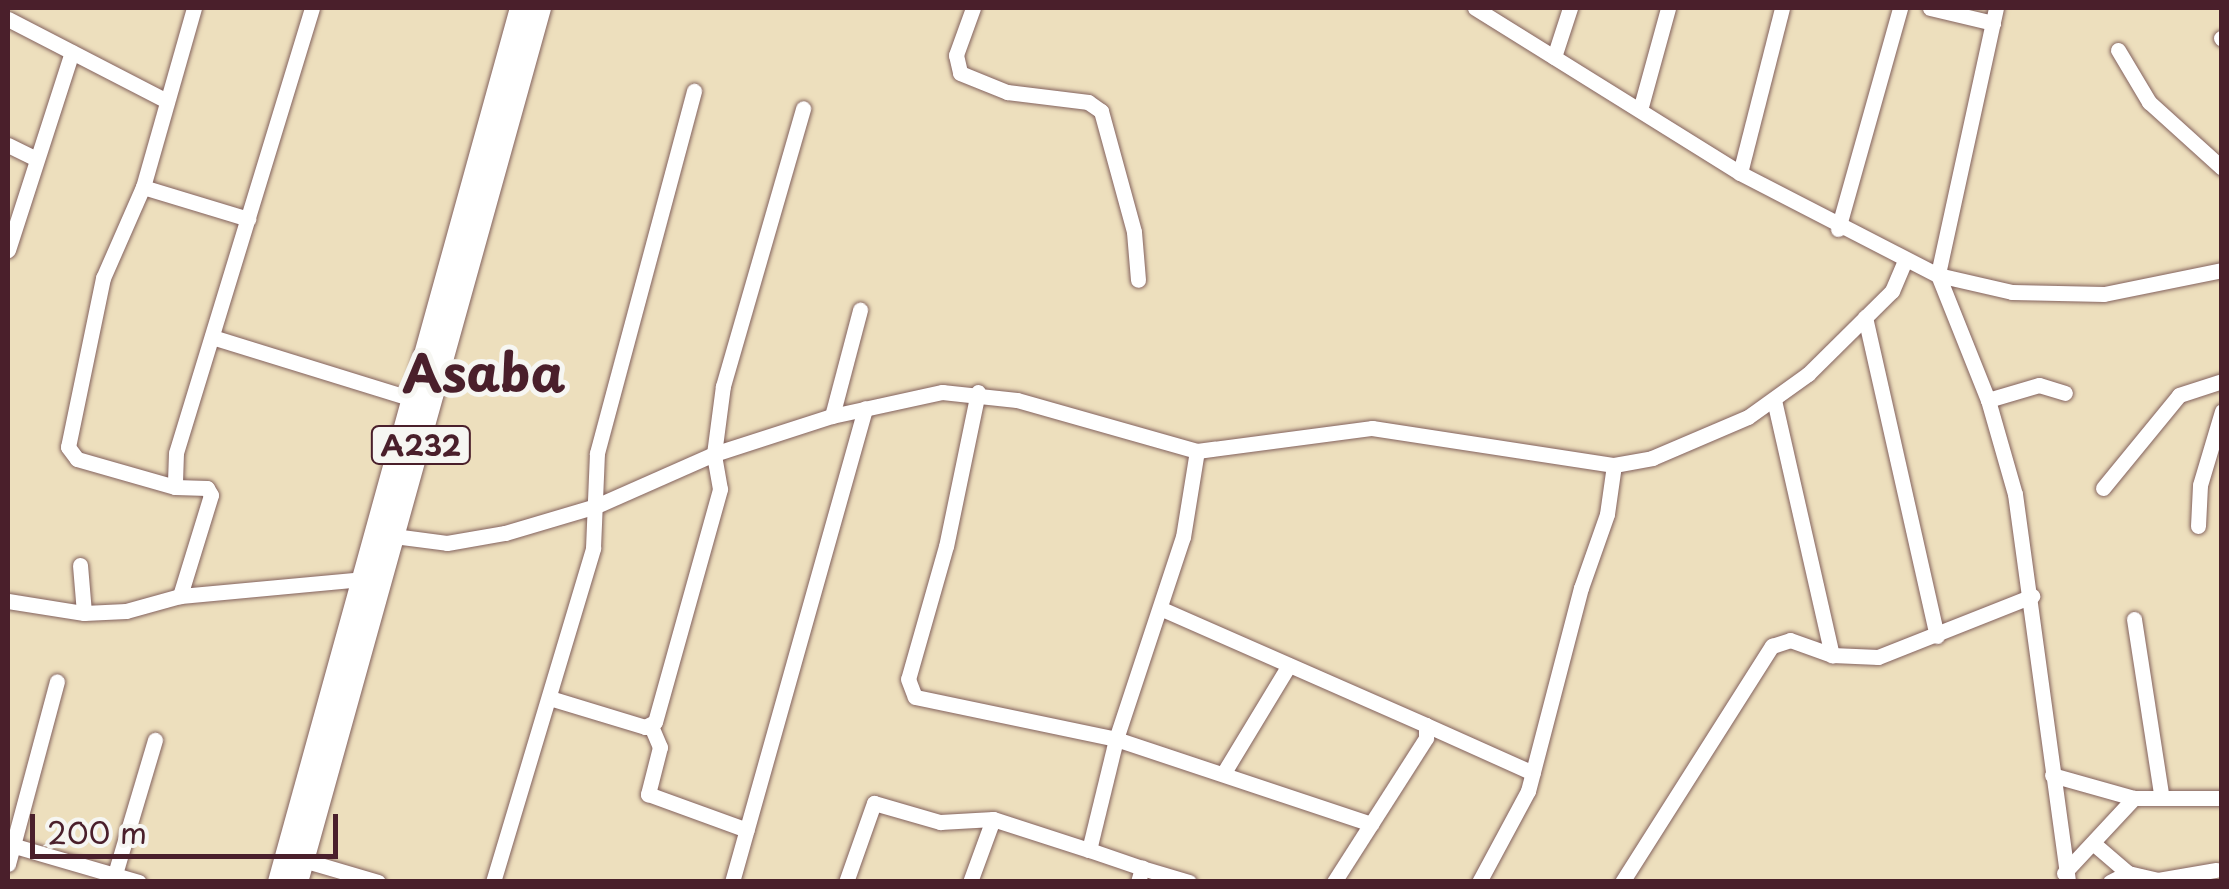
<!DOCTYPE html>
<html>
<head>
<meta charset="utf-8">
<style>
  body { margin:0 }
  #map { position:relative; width:2229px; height:889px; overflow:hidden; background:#eddfbd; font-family:"Playpen Sans",sans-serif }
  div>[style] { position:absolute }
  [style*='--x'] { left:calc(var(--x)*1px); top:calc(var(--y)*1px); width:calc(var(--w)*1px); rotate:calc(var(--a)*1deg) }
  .roads { filter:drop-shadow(0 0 2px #83625e) drop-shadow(0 0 2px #83625e) }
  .minor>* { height:15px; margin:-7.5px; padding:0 7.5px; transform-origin:7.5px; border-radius:7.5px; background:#fff }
  .highway>* { height:22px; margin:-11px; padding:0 11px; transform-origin:11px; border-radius:11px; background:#fff }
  span { translate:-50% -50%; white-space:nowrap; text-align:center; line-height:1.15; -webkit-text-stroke:10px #f6f6f2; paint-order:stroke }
  .shield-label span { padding:2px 8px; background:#f6f6f2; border:2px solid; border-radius:8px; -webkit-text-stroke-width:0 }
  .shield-label { font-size:28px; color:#4a1f2b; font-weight:700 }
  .town-label { font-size:50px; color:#4a1f2b; font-weight:700 }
  .frame { position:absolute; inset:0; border:10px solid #4a1f2b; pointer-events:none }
  .scale { position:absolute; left:30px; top:814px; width:308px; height:45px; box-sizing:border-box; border:5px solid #4a1f2b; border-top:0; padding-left:12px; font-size:30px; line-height:35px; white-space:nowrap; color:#4a1f2b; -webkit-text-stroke:8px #f6f6f2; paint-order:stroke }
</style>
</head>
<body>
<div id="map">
  <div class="roads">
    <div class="minor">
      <i style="--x:312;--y:8;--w:465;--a:107"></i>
      <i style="--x:176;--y:453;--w:34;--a:92"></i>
      <i style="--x:175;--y:487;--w:32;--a:2"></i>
      <i style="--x:207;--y:488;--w:8;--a:60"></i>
      <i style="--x:211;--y:495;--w:106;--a:107.1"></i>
      <i style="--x:180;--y:596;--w:186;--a:-5.3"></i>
      <i style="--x:973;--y:8;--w:50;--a:109.9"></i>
      <i style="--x:956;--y:55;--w:18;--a:77"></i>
      <i style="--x:960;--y:73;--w:51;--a:22"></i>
      <i style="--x:1007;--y:92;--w:82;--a:7"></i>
      <i style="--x:1088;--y:102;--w:16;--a:35"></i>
      <i style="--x:1101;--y:111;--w:125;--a:74.7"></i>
      <i style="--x:1134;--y:232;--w:48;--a:85.2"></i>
      <i style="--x:1475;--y:8;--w:312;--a:31.9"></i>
      <i style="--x:1740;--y:173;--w:223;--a:27.3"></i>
      <i style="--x:1938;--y:275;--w:76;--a:12.9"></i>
      <i style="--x:2012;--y:292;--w:92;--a:1.2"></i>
      <i style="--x:2104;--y:294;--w:120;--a:-11.5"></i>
      <i style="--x:1930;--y:8;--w:65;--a:13.4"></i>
      <i style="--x:1996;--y:8;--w:273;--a:102.3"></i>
      <i style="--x:1938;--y:275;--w:135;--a:68.2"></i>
      <i style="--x:1988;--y:400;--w:98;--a:74"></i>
      <i style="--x:2015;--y:494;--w:392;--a:82.2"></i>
      <i style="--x:8;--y:19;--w:179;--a:27.3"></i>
      <i style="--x:2221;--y:38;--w:1;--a:45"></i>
      <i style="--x:2118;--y:50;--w:61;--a:59.2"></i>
      <i style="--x:2149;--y:102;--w:98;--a:42.1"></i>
      <i style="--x:1554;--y:57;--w:52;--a:-71.9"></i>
      <i style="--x:1640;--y:110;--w:106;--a:-74.6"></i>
      <i style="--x:8;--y:145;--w:30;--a:26"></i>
      <i style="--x:1740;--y:173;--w:170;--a:-75.7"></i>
      <i style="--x:143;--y:187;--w:110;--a:16.9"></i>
      <i style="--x:1838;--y:229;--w:230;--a:-74.3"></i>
      <i style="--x:8;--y:250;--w:208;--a:-72.1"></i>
      <i style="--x:1865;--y:317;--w:327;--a:77.3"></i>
      <i style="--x:212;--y:337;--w:213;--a:17.2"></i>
      <i style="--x:978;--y:392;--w:157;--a:101.7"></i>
      <i style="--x:946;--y:546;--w:138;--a:105.9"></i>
      <i style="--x:908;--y:679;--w:19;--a:69"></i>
      <i style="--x:915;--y:697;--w:205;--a:11.8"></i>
      <i style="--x:1116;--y:739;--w:269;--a:18.4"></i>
      <i style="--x:1774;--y:400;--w:262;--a:77.2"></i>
      <i style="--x:1988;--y:400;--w:53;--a:-16.4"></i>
      <i style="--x:2039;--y:385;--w:27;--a:17"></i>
      <i style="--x:832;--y:416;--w:110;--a:-75.2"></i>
      <i style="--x:175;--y:487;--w:102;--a:-164.1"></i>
      <i style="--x:77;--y:459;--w:15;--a:-127"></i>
      <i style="--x:68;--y:447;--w:173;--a:-78.3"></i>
      <i style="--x:103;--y:278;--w:99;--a:-66.3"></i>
      <i style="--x:143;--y:187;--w:186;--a:-74.1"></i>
      <i style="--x:2103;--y:488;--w:120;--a:-50.7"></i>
      <i style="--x:2179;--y:395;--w:45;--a:-18"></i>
      <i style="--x:2198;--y:526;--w:41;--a:-87.2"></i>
      <i style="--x:2200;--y:485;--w:77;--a:-73.4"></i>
      <i style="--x:394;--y:536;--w:53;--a:7.5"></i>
      <i style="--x:447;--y:543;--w:59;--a:-9.8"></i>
      <i style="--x:505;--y:533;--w:95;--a:-16.5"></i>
      <i style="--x:596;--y:506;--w:129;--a:-23.8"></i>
      <i style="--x:714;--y:454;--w:124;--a:-17.9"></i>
      <i style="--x:832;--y:416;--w:113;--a:-12.3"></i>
      <i style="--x:942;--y:392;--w:75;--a:6.1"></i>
      <i style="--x:1017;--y:400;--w:187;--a:15.8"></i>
      <i style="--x:1197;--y:451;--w:177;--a:-7.5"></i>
      <i style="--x:1372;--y:428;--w:245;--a:8.7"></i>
      <i style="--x:1614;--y:465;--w:39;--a:-10"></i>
      <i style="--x:1652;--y:458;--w:104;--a:-23.1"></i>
      <i style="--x:1748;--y:417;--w:74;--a:-35.6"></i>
      <i style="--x:1808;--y:374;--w:118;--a:-44.7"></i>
      <i style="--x:1892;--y:291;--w:33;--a:-67"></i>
      <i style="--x:80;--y:565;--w:48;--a:85.2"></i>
      <i style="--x:8;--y:601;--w:77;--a:9"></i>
      <i style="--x:84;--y:613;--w:42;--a:-2.7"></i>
      <i style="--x:126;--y:611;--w:56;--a:-15.5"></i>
      <i style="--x:1162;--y:609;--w:288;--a:23.7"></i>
      <i style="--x:1426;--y:725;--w:13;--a:90"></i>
      <i style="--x:1426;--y:738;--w:171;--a:122.6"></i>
      <i style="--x:2134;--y:619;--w:177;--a:81.2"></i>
      <i style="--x:553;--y:699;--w:96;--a:16.9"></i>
      <i style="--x:645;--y:727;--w:11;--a:-27"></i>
      <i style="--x:655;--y:722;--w:242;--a:-74.4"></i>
      <i style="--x:720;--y:489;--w:36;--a:-100"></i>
      <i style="--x:714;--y:454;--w:69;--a:-82.5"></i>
      <i style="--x:723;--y:386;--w:289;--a:-73.9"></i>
      <i style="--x:1426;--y:725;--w:117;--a:24.2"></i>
      <i style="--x:651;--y:726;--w:23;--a:67"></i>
      <i style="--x:660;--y:747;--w:49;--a:104.3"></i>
      <i style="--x:648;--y:794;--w:105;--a:20"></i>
      <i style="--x:1223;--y:774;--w:127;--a:-58.8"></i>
      <i style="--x:2052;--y:775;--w:85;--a:15.7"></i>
      <i style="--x:2134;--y:798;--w:88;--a:0"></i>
      <i style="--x:2093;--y:843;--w:46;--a:40.6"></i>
      <i style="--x:8;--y:844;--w:136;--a:16.2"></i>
      <i style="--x:303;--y:860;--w:78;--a:16.3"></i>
      <i style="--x:8;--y:864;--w:189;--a:-75"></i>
      <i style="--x:1142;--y:868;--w:49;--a:16.6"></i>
      <i style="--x:2064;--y:873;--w:103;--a:-47"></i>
      <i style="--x:115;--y:874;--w:140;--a:-73.4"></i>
      <i style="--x:493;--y:882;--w:349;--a:-73.3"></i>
      <i style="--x:593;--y:548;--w:95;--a:-87.6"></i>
      <i style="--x:597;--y:453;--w:375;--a:-75"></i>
      <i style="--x:732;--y:882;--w:492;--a:-74.3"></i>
      <i style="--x:846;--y:882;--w:84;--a:-70.5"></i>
      <i style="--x:874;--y:803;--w:69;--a:16.1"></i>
      <i style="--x:940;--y:822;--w:53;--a:-3.2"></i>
      <i style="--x:993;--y:819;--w:101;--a:17.9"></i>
      <i style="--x:970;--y:882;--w:67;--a:-69.9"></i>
      <i style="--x:1138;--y:882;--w:15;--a:-74"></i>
      <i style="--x:1142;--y:868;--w:56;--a:-161.2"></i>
      <i style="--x:1089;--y:850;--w:114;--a:-76.3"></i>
      <i style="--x:1116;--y:739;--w:213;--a:-71.7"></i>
      <i style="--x:1183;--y:537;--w:87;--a:-80.8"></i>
      <i style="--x:1479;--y:882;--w:103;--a:-61.7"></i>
      <i style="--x:1528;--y:791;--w:210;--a:-75.4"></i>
      <i style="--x:1581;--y:588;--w:78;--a:-70.6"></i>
      <i style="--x:1607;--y:514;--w:49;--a:-81.9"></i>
      <i style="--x:1622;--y:882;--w:280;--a:-57.6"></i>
      <i style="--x:1772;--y:646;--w:19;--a:-18"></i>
      <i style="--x:1790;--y:640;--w:45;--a:19.7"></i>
      <i style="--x:1832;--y:655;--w:46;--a:2.5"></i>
      <i style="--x:1878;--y:657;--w:166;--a:-21.6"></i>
      <i style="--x:2110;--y:882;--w:20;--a:-27"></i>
      <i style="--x:2128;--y:873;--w:31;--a:13"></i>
      <i style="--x:2158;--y:880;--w:59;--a:-9.8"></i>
    </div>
    <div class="highway">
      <i style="--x:279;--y:882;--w:907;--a:-74.52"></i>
      <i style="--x:297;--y:882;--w:907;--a:-74.46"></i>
    </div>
  </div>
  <div class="shield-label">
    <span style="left:421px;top:445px">A232</span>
  </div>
  <div class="town-label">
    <span style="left:484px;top:372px">Asaba</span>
  </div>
  <div class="frame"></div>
  <div class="scale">200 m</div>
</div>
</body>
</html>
